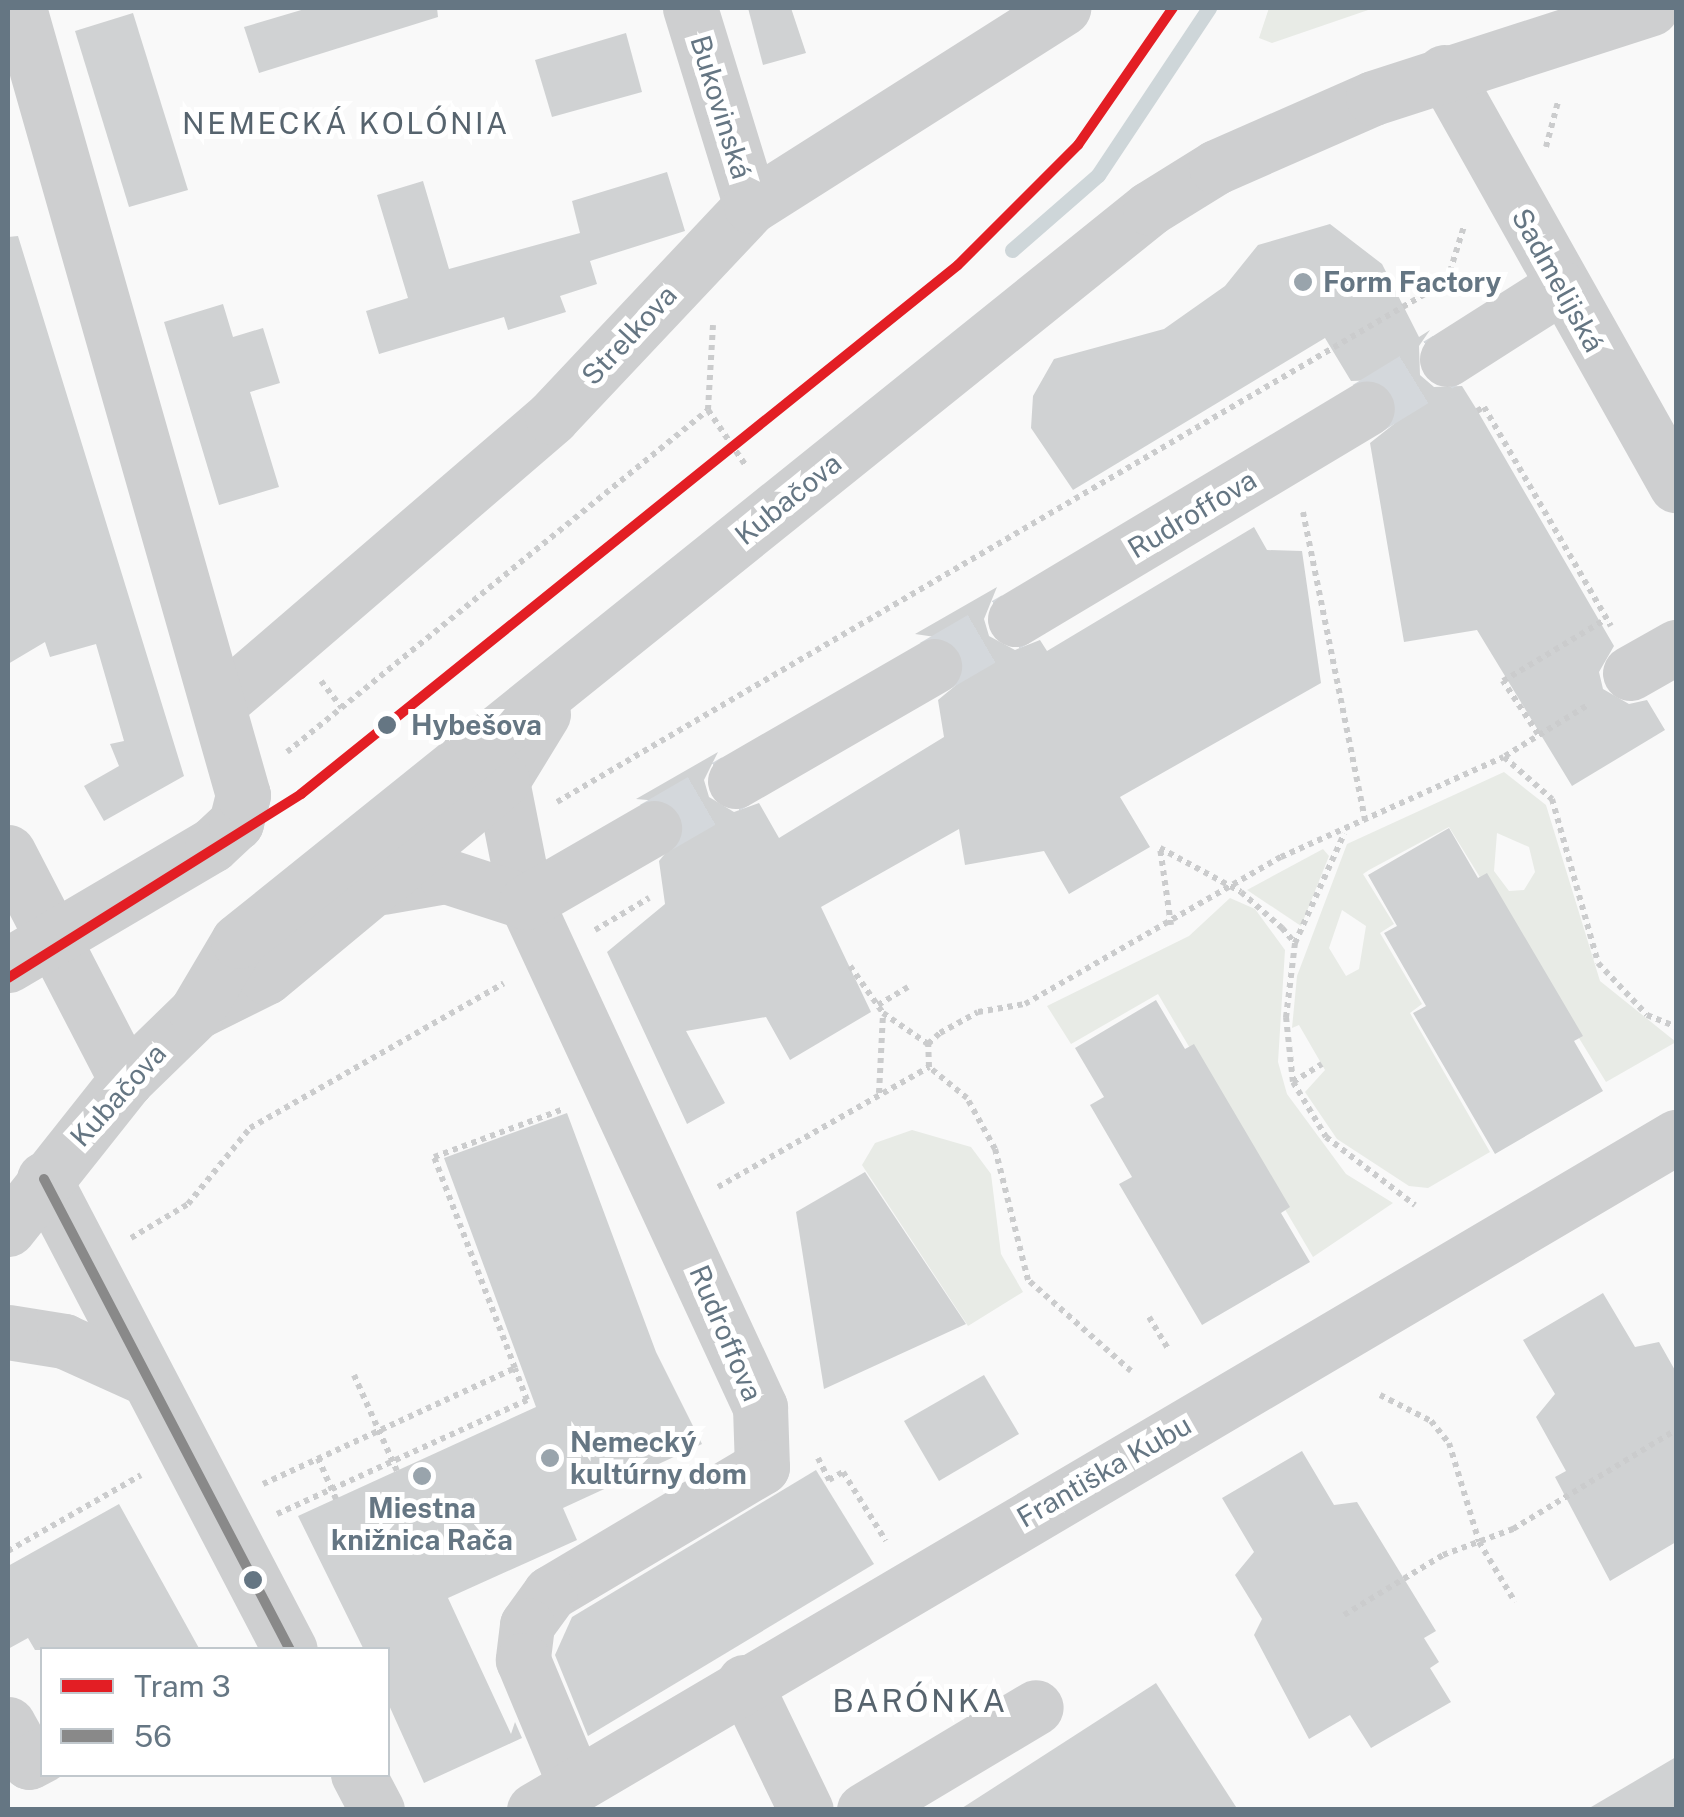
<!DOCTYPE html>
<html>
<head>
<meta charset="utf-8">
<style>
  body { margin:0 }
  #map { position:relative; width:1684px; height:1817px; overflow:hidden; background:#f9f9f9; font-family:"Public Sans",sans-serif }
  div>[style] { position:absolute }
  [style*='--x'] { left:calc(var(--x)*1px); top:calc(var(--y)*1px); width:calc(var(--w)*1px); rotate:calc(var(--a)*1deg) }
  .green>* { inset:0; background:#e8ebe6 }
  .stream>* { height:15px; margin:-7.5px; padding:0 7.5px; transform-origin:7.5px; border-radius:7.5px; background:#ced6d9 }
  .building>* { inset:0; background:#d0d2d3 }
  .minor-tunnel>* { height:55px; margin-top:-27.5px; transform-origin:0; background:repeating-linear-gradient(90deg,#d4d8dc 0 55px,transparent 0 83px) }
  .path>* { height:6px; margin-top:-3px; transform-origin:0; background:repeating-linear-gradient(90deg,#cbcccd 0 5px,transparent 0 10px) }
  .minor>* { height:55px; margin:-27.5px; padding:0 27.5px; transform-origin:27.5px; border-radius:27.5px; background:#cecfd0 }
  .bus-1>* { height:10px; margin:-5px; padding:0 5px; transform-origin:5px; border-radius:5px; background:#898989 }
  .tram-1>* { height:10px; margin:-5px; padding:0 5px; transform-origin:5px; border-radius:5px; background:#e31e24 }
  .dots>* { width:28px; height:28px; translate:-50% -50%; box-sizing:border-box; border:5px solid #fff; border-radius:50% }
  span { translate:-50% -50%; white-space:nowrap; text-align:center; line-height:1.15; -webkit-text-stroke:10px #fff; paint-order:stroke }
  .street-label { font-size:28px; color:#657683 }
  .poi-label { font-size:28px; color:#657683; font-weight:700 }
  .left { translate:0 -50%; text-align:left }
  .stop-label { font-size:28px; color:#657683; font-weight:700 }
  .neighbourhood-label { font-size:30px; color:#57646e; letter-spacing:2.5px }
  .quarter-label { font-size:32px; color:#57646e; letter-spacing:2.5px }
  .frame { position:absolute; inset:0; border:10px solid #657683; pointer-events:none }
  .legend { position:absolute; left:40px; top:1647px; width:350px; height:130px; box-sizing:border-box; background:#fff; border:2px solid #c1c8cd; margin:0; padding:12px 18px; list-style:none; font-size:30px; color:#657683 }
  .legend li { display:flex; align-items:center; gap:20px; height:50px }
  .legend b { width:50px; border:2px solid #c1c8cd }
</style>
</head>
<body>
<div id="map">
  <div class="green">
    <i style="clip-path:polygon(1269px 8px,1374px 8px,1272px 43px,1259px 38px)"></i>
    <i style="clip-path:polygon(evenodd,1504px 772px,1546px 805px,1600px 981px,1676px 1042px,1606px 1082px,1449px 827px,1369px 870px,1363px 874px,1394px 924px,1380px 933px,1422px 1004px,1410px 1013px,1490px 1152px,1428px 1188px,1409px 1186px,1337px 1139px,1305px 1092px,1325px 1070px,1299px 1025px,1292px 1028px,1297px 976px,1347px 844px,1504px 772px,1497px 833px,1529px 847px,1535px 872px,1524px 890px,1509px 891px,1494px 871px,1497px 833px,1504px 772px,1342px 910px,1366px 926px,1359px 969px,1346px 976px,1329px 948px,1342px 910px)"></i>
    <i style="clip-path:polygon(1323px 849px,1329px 856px,1301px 926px,1247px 890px)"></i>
    <i style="clip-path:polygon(1230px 898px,1255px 909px,1285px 950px,1278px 1062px,1287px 1094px,1346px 1174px,1393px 1203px,1313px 1257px,1158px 994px,1071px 1044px,1047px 1006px,1189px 936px)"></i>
    <i style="clip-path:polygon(912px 1130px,971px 1147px,991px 1174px,1001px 1254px,1023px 1292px,968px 1326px,862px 1165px,875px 1143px)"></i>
  </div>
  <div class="stream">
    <i style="--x:1012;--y:250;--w:114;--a:-41.1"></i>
    <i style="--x:1098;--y:175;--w:201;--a:-56.4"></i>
  </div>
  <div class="building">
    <i style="clip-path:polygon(308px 8px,437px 8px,438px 17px,259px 73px,244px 27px)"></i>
    <i style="clip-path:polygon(748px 8px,791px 8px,806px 53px,763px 65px)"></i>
    <i style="clip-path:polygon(133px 13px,188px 190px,129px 207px,75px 31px)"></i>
    <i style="clip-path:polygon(626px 33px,642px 92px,552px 117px,535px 60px)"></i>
    <i style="clip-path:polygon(667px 172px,685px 231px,590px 261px,597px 284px,560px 296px,566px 312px,508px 330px,504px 317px,379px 354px,366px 311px,408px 298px,377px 195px,423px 181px,449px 269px,580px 233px,572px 201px)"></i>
    <i style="clip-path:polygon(1330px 224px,1382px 264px,1419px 337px,1430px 330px,1419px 346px,1420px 375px,1434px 387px,1462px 386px,1477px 410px,1614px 646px,1599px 672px,1603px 689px,1629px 704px,1647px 700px,1665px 730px,1572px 786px,1477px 630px,1404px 642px,1370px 443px,1394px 424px,1398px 407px,1381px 380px,1351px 381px,1325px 338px,1073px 490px,1031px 428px,1033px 396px,1054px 359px,1164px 329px,1225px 286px,1258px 245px)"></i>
    <i style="clip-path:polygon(18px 236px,184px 776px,104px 821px,84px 786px,119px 766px,110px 744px,124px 741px,96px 644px,50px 657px,45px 642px,8px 664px,8px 237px)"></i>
    <i style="clip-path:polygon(223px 304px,233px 337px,263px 328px,280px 383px,250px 392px,279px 487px,219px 505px,164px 322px)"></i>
    <i style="clip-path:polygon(1254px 527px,1267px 550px,1302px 551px,1321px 683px,1120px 797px,1150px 847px,1069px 894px,1044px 851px,965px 865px,959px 829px,821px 907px,871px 1012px,790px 1060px,766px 1017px,686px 1031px,725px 1103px,687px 1124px,607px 952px,665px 904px,659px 861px,685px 829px,670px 802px,636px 799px,718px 752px,704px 780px,709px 797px,734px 812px,759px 803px,779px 838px,944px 737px,938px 700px,961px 681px,961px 651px,949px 639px,915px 634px,997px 587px,984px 619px,989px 636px,1015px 650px,1040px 640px,1047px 651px)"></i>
    <i style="clip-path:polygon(1449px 828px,1478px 878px,1487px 873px,1583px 1036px,1574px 1041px,1603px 1091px,1495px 1154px,1413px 1013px,1426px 1006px,1384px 933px,1397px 926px,1368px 875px)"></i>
    <i style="clip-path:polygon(1156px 1000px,1185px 1049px,1194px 1044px,1290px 1207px,1281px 1213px,1310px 1262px,1202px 1325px,1119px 1184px,1132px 1177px,1090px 1105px,1104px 1097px,1075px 1048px)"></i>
    <i style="clip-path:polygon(567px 1113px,656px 1352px,702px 1444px,563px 1508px,577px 1540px,448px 1598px,511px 1734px,515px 1722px,522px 1738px,424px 1783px,388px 1703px,388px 1650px,364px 1650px,298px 1516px,536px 1407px,444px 1158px)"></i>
    <i style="clip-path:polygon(865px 1172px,966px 1324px,824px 1389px,796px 1212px)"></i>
    <i style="clip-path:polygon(1603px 1293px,1635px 1347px,1659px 1342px,1676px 1372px,1676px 1542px,1610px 1581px,1555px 1477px,1566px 1471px,1536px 1417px,1555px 1394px,1523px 1340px)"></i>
    <i style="clip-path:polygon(984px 1375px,1019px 1434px,939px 1481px,904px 1421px)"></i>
    <i style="clip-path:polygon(1302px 1451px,1334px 1505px,1357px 1502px,1436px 1631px,1424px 1638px,1439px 1662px,1430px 1668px,1451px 1702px,1371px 1748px,1350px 1715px,1309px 1739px,1254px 1635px,1262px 1619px,1235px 1575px,1254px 1552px,1222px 1498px)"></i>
    <i style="clip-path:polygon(816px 1470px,874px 1564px,588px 1736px,555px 1655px,572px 1617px)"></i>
    <i style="clip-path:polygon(119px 1504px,200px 1650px,35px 1650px,28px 1638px,8px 1649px,8px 1566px)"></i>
    <i style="clip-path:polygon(1156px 1683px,1238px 1810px,959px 1810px)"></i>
    <i style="clip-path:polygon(1676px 1757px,1676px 1810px,1586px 1810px)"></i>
  </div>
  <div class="minor-tunnel">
    <i style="--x:1367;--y:408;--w:94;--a:-31.5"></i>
    <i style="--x:934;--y:666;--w:94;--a:-30.1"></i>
    <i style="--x:654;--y:828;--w:94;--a:-30.1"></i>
  </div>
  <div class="path">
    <i style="--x:1546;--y:147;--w:47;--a:-75.1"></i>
    <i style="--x:713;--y:325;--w:85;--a:93.4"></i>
    <i style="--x:708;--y:410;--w:68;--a:55.8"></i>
    <i style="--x:1477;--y:411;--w:8;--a:-30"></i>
    <i style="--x:1484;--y:407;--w:253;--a:59.9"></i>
    <i style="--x:1303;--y:512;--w:319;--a:78.6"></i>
    <i style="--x:321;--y:681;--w:34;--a:52"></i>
    <i style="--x:1538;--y:734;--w:64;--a:-123.4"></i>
    <i style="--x:1503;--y:681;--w:120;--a:-31"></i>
    <i style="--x:287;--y:752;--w:542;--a:-39.09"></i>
    <i style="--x:1505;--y:756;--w:97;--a:-31.6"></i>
    <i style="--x:557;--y:802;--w:1031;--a:-30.34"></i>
    <i style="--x:1447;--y:281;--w:58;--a:-72.8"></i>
    <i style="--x:1171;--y:925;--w:78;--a:-98.1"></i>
    <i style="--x:1160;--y:848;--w:92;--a:28.5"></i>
    <i style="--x:1241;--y:892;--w:55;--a:41.3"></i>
    <i style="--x:1282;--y:928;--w:20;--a:49"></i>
    <i style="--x:1295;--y:943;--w:75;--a:96.9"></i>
    <i style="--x:1286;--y:1017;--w:65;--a:83.9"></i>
    <i style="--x:1293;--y:1082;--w:64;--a:59"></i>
    <i style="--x:1326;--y:1137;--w:112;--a:37.4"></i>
    <i style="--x:595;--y:930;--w:63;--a:-30.7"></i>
    <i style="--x:1295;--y:943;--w:120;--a:-65.8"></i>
    <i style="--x:850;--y:966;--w:57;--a:54.9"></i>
    <i style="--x:878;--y:1005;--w:35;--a:-31"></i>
    <i style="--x:1293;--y:1082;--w:34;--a:-32"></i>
    <i style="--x:879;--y:1093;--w:80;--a:-87.1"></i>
    <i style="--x:883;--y:1013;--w:55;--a:34.6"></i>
    <i style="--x:718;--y:1187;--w:243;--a:-29.6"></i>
    <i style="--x:131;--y:1238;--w:66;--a:-30.8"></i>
    <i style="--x:188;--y:1204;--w:98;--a:-50.8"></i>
    <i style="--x:250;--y:1128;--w:292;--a:-29.7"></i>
    <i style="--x:1149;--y:1317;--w:39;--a:59"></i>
    <i style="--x:1131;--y:1371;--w:137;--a:-138.5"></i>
    <i style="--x:1028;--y:1280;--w:135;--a:-104.1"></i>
    <i style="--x:995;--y:1149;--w:58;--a:-118.8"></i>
    <i style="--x:967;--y:1098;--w:49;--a:-140.8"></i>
    <i style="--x:929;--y:1067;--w:23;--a:-92"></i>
    <i style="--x:928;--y:1044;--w:16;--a:-43"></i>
    <i style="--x:940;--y:1033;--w:43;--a:-28.9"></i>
    <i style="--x:978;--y:1012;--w:48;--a:-9.7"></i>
    <i style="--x:1025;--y:1004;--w:295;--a:-29.9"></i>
    <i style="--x:1281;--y:857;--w:244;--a:-24.2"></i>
    <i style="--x:1504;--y:757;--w:64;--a:41.2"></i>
    <i style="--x:1552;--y:799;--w:170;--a:74.3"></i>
    <i style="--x:1598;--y:963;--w:71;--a:46.7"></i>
    <i style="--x:1647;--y:1015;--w:31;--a:22"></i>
    <i style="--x:354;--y:1375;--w:105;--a:65.9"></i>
    <i style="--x:1380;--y:1395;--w:57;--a:27"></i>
    <i style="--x:1431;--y:1421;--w:28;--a:51"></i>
    <i style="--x:1449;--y:1443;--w:103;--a:73.1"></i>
    <i style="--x:1479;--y:1542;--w:70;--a:59"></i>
    <i style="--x:318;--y:1458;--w:45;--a:66.3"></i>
    <i style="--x:818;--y:1458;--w:25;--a:63"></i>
    <i style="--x:829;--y:1480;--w:16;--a:-30"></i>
    <i style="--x:843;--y:1472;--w:81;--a:58.1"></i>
    <i style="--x:263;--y:1484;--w:277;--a:-24.7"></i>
    <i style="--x:515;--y:1368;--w:226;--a:-111"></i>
    <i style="--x:434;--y:1157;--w:139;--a:-20.3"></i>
    <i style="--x:277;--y:1514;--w:275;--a:-24.5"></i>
    <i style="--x:527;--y:1400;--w:34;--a:-111"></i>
    <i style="--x:8;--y:1551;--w:153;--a:-29.7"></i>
    <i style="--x:1344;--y:1615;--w:116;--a:-31.2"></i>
    <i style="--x:1443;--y:1555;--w:75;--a:-20.4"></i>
    <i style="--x:1513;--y:1529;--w:191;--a:-31.3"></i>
  </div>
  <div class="minor">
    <i style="--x:690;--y:8;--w:207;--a:72.9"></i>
    <i style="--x:1444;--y:72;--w:474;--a:60.7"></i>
    <i style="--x:1447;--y:359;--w:134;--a:-32.5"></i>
    <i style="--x:1015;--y:619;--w:410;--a:-30.9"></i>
    <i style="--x:1630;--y:673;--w:53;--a:-29.5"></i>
    <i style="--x:222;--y:701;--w:435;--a:-40.7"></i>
    <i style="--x:552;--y:417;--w:290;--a:-46.7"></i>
    <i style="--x:751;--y:206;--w:370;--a:-32.4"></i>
    <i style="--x:543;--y:714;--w:79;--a:121.5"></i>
    <i style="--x:502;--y:781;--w:123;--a:78.8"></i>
    <i style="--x:526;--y:902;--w:557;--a:65.14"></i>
    <i style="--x:760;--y:1407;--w:60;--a:88.1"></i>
    <i style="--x:762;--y:1467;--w:247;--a:149.3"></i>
    <i style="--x:550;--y:1593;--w:39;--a:126"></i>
    <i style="--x:527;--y:1625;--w:35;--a:97"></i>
    <i style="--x:523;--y:1660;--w:132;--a:67.3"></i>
    <i style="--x:735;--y:781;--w:230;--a:-30"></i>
    <i style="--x:8;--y:852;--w:257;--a:62.6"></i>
    <i style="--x:383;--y:887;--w:64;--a:-9.9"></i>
    <i style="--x:446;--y:876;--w:84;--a:18"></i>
    <i style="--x:526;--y:902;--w:148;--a:-30"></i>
    <i style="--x:8;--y:965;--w:237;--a:-30.5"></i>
    <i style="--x:212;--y:845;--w:33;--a:-43"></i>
    <i style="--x:236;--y:823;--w:29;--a:-76"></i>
    <i style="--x:243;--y:795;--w:818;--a:-105.89"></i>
    <i style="--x:196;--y:1012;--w:78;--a:-26.6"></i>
    <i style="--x:266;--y:977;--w:307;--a:-39.7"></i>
    <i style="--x:44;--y:1179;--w:531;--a:62.42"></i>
    <i style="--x:8;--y:1229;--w:190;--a:-51.6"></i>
    <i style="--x:126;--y:1080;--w:98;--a:-44.2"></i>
    <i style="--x:196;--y:1012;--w:82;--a:-59.4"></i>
    <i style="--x:238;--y:941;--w:1170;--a:-38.79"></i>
    <i style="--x:1150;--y:208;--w:78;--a:-31.8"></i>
    <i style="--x:1216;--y:167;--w:171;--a:-23.7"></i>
    <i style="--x:1373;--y:98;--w:292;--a:-17.9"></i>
    <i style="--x:8;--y:1332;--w:57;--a:9.1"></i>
    <i style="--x:64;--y:1341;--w:85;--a:24.2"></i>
    <i style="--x:744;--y:1682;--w:142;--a:64.2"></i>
    <i style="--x:8;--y:1724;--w:43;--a:61.1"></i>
    <i style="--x:29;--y:1762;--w:15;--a:-28"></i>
    <i style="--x:358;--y:1774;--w:41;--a:62.2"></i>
    <i style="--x:534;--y:1810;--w:1326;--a:-30.51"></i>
    <i style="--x:864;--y:1810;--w:200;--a:-30.9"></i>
  </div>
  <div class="bus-1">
    <i style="--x:44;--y:1179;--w:531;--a:62.42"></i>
  </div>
  <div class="tram-1">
    <i style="--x:8;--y:978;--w:346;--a:-32.1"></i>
    <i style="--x:301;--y:794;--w:843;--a:-38.84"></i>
    <i style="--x:958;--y:265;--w:170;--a:-45"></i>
    <i style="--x:1078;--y:145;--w:167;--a:-55.3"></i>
  </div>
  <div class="dots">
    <i style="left:1303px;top:282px;background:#99a4ac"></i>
    <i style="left:387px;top:725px;background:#657683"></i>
    <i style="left:550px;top:1458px;background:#99a4ac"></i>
    <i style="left:422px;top:1476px;background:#99a4ac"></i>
    <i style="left:253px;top:1580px;background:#657683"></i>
  </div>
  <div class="street-label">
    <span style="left:721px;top:107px;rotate:73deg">Bukovinská</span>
    <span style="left:1558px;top:280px;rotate:61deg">Sadmelijská</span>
    <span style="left:629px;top:335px;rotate:-47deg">Strelkova</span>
    <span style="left:788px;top:499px;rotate:-39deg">Kubačova</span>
    <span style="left:1192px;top:514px;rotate:-31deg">Rudroffova</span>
    <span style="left:118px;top:1095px;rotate:-48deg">Kubačova</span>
    <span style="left:726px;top:1333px;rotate:67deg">Rudroffova</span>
    <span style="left:1104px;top:1471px;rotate:-30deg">Františka Kubu</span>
  </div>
  <div class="poi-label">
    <span class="left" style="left:1323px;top:282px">Form Factory</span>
    <span class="left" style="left:570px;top:1458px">Nemecký<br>kultúrny dom</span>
    <span style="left:422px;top:1524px">Miestna<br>knižnica Rača</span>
  </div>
  <div class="stop-label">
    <span class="left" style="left:411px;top:725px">Hybešova</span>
  </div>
  <div class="neighbourhood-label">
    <span style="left:346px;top:123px">NEMECKÁ KOLÓNIA</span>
  </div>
  <div class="quarter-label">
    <span style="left:920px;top:1701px">BARÓNKA</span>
  </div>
  <div class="frame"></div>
  <ul class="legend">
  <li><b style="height:12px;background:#e31e24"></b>Tram 3</li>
  <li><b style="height:12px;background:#898989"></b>56</li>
  </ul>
</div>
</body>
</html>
